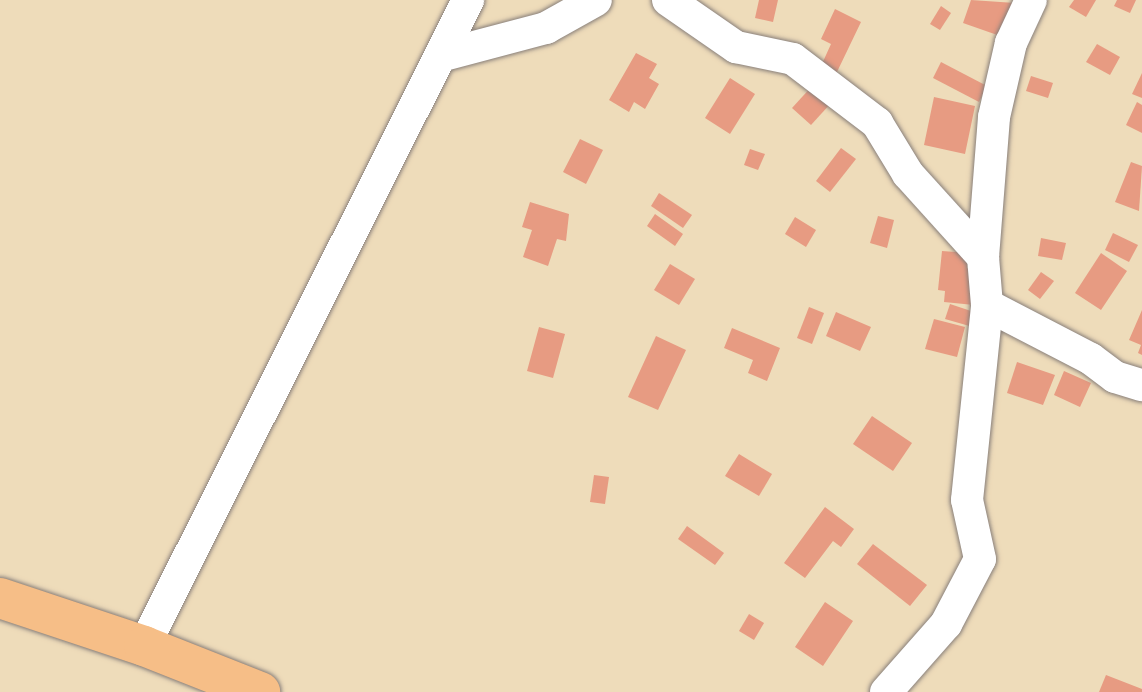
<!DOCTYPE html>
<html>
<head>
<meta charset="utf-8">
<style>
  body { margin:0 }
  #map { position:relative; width:1142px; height:692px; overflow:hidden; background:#eedcba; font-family:"Playpen Sans",sans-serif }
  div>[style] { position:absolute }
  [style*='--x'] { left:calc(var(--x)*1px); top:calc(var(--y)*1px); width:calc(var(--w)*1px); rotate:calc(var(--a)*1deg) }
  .building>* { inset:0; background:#e79b82 }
  .roads { filter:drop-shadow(0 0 2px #887f7a) drop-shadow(0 0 2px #887f7a) }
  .minor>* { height:32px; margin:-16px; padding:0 16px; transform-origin:16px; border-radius:16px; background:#fff }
  .major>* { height:40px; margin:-20px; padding:0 20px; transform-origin:20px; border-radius:20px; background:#f6be87 }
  span { translate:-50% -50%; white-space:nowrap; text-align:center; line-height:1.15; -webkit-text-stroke:6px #f7f3e8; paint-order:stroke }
</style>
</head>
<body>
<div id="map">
  <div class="building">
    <i style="clip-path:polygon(759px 0,778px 0,773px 22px,755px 18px)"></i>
    <i style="clip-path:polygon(971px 0,1015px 3px,1003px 37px,963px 23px)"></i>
    <i style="clip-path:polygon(1074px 0,1096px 0,1086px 17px,1069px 7px)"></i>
    <i style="clip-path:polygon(1117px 0,1136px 0,1130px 13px,1114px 6px)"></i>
    <i style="clip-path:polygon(941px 6px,951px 13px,940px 30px,930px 24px)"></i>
    <i style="clip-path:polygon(835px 9px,861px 22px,836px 74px,821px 66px,831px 44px,821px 39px)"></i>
    <i style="clip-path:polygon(1097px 44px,1120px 57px,1110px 75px,1086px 62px)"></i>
    <i style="clip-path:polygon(636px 53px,657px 64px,649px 78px,659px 84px,645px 109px,634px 102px,629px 112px,609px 100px)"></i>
    <i style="clip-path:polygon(941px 62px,987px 86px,979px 102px,933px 78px)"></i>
    <i style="clip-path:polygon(1142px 73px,1142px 98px,1132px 94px)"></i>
    <i style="clip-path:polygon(1031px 76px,1053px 83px,1048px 98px,1026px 91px)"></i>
    <i style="clip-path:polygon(730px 78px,755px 94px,730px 134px,705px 118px)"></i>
    <i style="clip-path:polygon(813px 85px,832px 102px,811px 125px,792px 108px)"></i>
    <i style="clip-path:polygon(934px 97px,975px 106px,965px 154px,924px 145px)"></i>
    <i style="clip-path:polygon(1137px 102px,1142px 105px,1142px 133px,1126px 125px)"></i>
    <i style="clip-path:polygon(580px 139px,603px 150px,586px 184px,563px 172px)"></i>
    <i style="clip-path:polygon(841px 148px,856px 159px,830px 192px,816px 181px)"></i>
    <i style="clip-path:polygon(750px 149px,765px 154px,758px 170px,744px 165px)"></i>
    <i style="clip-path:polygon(1131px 162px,1142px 166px,1139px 211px,1115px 202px)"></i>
    <i style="clip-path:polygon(659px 193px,692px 215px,683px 228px,651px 206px)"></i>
    <i style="clip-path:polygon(530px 202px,569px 214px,566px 241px,557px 239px,548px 266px,523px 257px,532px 230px,522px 227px)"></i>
    <i style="clip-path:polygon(655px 214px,683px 234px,675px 246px,647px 226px)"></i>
    <i style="clip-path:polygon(878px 216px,894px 220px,887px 248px,870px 243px)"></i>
    <i style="clip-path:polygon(795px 217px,816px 230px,806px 247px,785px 234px)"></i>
    <i style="clip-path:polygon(1113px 233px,1138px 245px,1129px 262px,1105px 250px)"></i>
    <i style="clip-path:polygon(1041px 238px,1066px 243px,1062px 260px,1038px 256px)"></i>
    <i style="clip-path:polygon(942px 251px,969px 253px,967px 268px,977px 269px,974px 305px,944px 302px,945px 291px,938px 290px)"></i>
    <i style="clip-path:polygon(1101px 253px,1127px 271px,1101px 310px,1075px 293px)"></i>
    <i style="clip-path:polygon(670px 264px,695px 279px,679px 305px,654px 290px)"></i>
    <i style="clip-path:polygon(1041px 272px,1054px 281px,1040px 299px,1028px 290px)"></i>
    <i style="clip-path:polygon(950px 304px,977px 313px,973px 327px,945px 319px)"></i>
    <i style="clip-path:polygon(809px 307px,824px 313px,812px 344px,797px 338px)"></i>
    <i style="clip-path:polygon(1142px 310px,1142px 355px,1138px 353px,1141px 345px,1129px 340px)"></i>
    <i style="clip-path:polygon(836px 312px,871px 327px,860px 351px,826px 336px)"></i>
    <i style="clip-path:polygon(934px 319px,965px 327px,957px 357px,925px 349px)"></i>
    <i style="clip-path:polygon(539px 327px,565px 334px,553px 378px,527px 371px)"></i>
    <i style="clip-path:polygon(732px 328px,780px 348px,767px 381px,748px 373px,753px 360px,724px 348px)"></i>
    <i style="clip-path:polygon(656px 336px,686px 350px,658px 410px,628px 397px)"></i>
    <i style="clip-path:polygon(1017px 362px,1055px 375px,1043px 405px,1007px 393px)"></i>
    <i style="clip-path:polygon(1064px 371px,1091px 383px,1080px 407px,1054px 395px)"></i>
    <i style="clip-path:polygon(872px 416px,912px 443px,893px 471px,853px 444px)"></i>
    <i style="clip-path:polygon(739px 454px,772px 474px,759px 496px,725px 476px)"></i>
    <i style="clip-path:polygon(594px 475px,609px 477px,605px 504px,590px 502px)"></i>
    <i style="clip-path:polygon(825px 507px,854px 529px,841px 547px,833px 541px,805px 578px,784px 563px)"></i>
    <i style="clip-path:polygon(687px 526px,724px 553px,715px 565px,678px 539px)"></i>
    <i style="clip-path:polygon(873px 544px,927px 585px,910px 606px,857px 564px)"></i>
    <i style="clip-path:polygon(825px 602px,853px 621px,823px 666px,795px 647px)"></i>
    <i style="clip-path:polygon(749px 614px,764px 623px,754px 640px,739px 631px)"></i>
    <i style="clip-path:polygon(1106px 675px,1142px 689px,1142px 692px,1099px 692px)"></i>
  </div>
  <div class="roads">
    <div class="minor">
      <i style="--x:668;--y:0;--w:83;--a:34.7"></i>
      <i style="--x:736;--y:47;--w:58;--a:11.9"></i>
      <i style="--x:793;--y:59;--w:106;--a:37.3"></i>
      <i style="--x:877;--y:123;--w:60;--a:58.7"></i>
      <i style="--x:908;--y:174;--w:112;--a:47.9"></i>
      <i style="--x:440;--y:56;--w:110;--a:-14.8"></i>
      <i style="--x:546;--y:28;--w:57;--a:-29.2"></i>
      <i style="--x:987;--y:305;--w:117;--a:27.4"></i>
      <i style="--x:1091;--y:359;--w:30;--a:37"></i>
      <i style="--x:1115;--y:377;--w:28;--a:17"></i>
      <i style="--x:144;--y:646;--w:723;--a:-63.36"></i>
      <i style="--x:886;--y:692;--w:91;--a:-48.6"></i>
      <i style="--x:946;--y:624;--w:73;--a:-62.4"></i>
      <i style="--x:980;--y:559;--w:60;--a:-102.4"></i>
      <i style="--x:967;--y:500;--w:196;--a:-84.1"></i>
      <i style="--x:987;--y:305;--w:48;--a:-94.8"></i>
      <i style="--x:983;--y:257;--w:140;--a:-85.5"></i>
      <i style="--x:994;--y:117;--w:76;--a:-77.1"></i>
      <i style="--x:1011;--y:43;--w:47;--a:-65.1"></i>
    </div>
    <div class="major">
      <i style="--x:0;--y:598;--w:152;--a:18.4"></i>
      <i style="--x:144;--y:646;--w:125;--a:21.6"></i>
    </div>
  </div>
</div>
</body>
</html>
